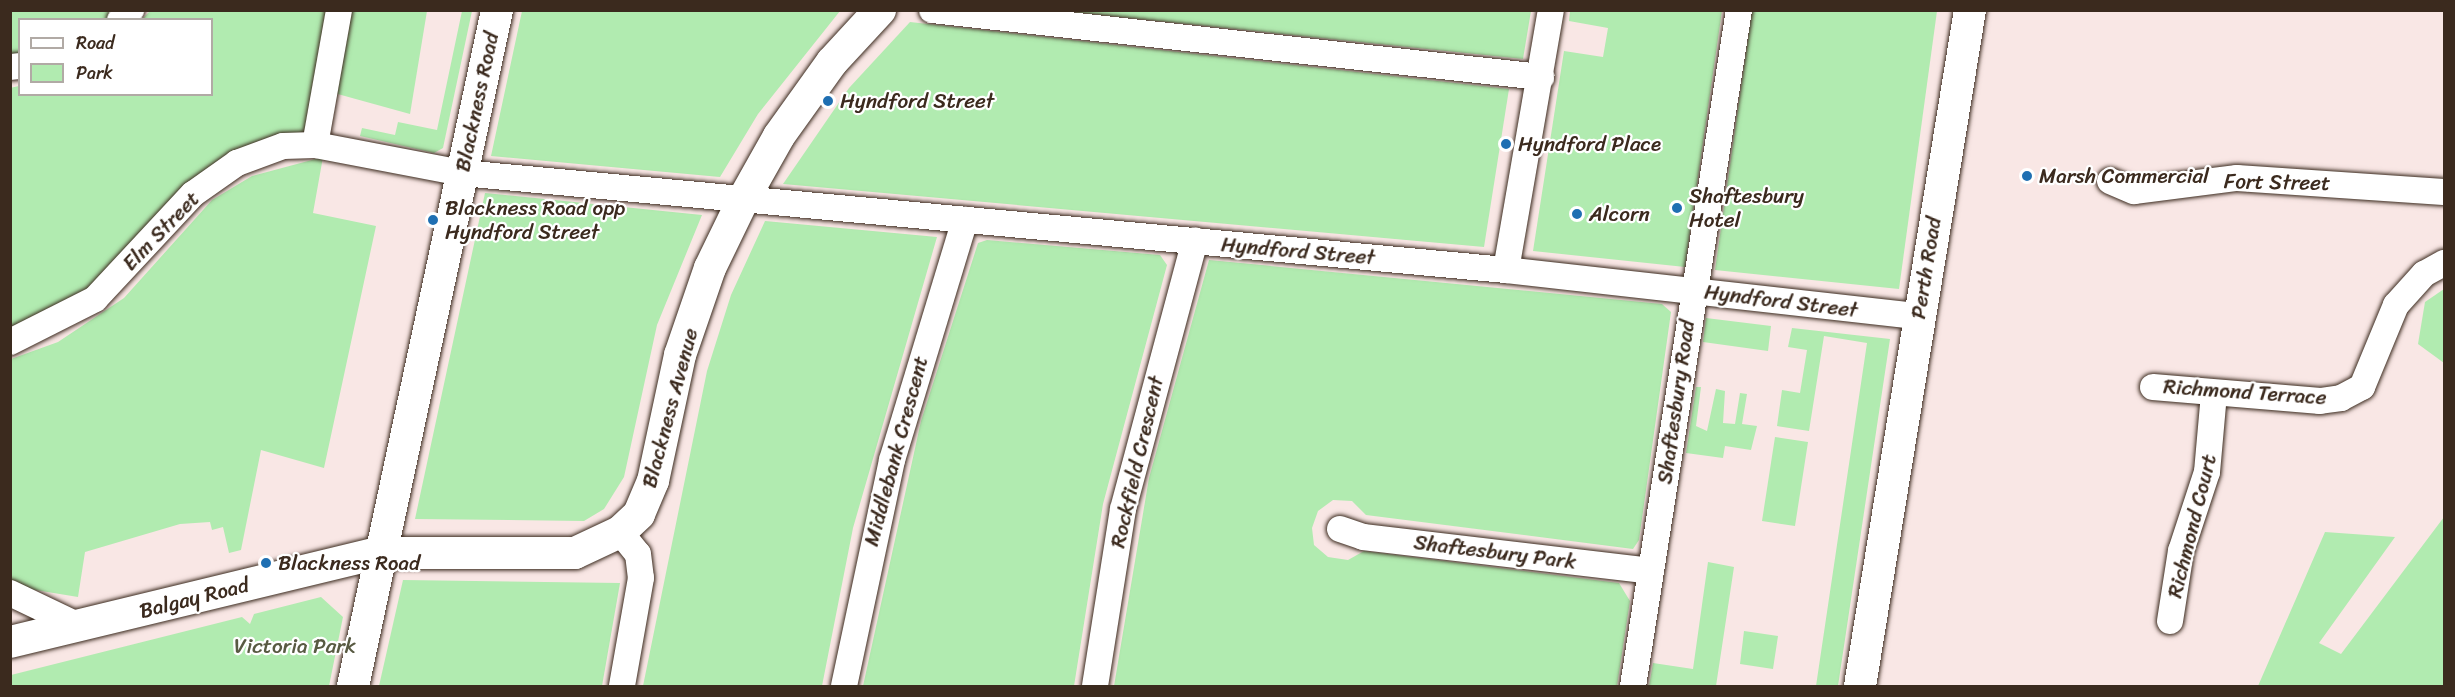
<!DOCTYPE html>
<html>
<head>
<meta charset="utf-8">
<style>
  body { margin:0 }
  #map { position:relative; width:2455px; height:697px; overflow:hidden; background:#f9e7e5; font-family:Sriracha,sans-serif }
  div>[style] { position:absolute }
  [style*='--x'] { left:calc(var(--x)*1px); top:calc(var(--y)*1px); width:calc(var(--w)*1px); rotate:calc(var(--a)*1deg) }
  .green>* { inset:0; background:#b1ebb0 }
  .roads { filter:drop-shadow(0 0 2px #3b2a1e) drop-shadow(0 0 2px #3b2a1e) }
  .minor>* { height:26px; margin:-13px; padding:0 13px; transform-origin:13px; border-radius:13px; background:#fff }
  .tertiary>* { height:32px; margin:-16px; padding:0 16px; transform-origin:16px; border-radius:16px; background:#fff }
  .dots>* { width:16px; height:16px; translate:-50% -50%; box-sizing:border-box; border:3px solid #fff; border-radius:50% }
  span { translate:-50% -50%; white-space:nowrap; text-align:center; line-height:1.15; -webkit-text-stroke:4.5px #fff; paint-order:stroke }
  .poi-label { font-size:21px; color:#3b2a1e }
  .left { translate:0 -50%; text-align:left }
  .street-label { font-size:21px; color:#3b2a1e }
  .park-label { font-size:21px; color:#585a42 }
  .frame { position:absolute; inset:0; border:12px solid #3b2a1e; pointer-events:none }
  .legend { position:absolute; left:18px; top:18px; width:195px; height:78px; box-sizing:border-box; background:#fff; border:2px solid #b1aaa5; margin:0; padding:8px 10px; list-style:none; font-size:18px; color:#3b2a1e }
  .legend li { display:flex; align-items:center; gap:12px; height:30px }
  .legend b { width:30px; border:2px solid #b1aaa5 }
</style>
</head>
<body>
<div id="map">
  <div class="green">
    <i style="clip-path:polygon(11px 11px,118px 11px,108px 19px,20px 20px,19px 59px,11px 60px)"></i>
    <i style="clip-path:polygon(150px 11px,328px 11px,307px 134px,238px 152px,83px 293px,11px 331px,10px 88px,19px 86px,20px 94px,212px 94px,212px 20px,142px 19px)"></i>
    <i style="clip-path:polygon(349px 11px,427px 11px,410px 114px,334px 93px)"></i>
    <i style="clip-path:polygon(462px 11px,472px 11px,443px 148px,434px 153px,360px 136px,362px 128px,395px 135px,398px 122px,437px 130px)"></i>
    <i style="clip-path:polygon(522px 11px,522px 10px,840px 11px,758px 114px,720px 177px,491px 156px)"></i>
    <i style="clip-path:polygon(1062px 11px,1531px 11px,1523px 59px)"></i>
    <i style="clip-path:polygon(1570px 11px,1722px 11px,1685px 267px,1533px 251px,1564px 51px,1603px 57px,1608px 28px,1569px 21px)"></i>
    <i style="clip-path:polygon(1752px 11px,1937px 11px,1899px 289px,1715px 270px)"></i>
    <i style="clip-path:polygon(910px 22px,1509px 89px,1484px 247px,783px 184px,849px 88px)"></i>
    <i style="clip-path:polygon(323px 157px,313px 213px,376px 226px,324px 468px,261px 450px,241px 550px,229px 553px,223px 527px,212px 530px,210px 522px,180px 524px,85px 552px,78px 597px,11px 586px,11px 359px,58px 342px,124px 298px,212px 200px,252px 176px)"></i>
    <i style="clip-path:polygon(485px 193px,702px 215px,657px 325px,624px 477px,604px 509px,584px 521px,415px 519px)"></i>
    <i style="clip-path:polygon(765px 221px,937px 237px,853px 528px,822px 686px,643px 686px,707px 371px,731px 295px)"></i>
    <i style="clip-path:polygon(987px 240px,1160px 255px,1167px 265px,1103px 504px,1074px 686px,863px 686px,921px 421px,978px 243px)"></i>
    <i style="clip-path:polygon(1209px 260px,1662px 304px,1671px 312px,1639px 540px,1633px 549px,1366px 515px,1352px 501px,1333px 500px,1318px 511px,1312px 528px,1314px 545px,1328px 557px,1348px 560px,1364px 551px,1619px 583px,1630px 601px,1617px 686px,1114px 686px,1149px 478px)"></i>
    <i style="clip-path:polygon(2444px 289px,2444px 363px,2418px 344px,2425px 302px)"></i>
    <i style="clip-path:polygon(1706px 318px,1771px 326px,1768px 351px,1703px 342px)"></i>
    <i style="clip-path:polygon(1792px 328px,1890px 339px,1838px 686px,1816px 686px,1867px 343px,1824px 336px,1809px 431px,1777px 426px,1782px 390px,1800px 393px,1807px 350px,1788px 347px)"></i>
    <i style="clip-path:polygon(1696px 387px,1701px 387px,1696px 426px,1707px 431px,1716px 389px,1725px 391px,1723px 423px,1735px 424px,1740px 393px,1747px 394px,1742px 424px,1757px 426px,1751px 450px,1725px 446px,1723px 458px,1686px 453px)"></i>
    <i style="clip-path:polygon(1775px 437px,1808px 442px,1795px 526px,1762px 521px)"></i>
    <i style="clip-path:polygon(2444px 517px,2444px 686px,2258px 686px,2325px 532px,2395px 537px,2319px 643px,2341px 654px)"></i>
    <i style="clip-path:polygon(1708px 562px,1734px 567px,1716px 686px,1649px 686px,1653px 663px,1693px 669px)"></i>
    <i style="clip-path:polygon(403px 580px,620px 583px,602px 686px,379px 686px)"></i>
    <i style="clip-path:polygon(321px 597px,343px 617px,329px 686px,11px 686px,11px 675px,242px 617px,250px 624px,254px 614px)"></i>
    <i style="clip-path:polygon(1744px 631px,1778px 636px,1773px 669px,1740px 664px)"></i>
  </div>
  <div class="roads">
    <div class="minor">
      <i style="--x:932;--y:10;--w:613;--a:6.28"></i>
      <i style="--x:120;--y:20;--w:15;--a:-42"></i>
      <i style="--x:10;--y:67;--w:10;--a:-6"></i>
      <i style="--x:315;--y:145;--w:137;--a:-79.9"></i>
      <i style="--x:2110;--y:181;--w:26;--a:23"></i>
      <i style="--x:2134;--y:191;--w:104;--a:-7.2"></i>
      <i style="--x:2237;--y:178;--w:207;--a:3.9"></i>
      <i style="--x:1506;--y:270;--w:264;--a:-80.2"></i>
      <i style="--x:10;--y:342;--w:95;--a:-26.8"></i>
      <i style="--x:95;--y:299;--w:144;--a:-47"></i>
      <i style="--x:193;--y:194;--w:54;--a:-35.2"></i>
      <i style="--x:237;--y:163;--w:49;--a:-20.3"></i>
      <i style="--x:283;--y:146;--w:32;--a:-2"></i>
      <i style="--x:315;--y:145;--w:150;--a:10.8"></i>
      <i style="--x:462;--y:173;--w:1048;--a:5.31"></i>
      <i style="--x:1506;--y:270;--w:415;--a:6.4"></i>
      <i style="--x:2153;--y:387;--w:168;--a:4.8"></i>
      <i style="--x:2320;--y:401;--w:21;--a:-8"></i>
      <i style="--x:2341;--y:398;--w:24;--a:-28"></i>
      <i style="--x:2362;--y:387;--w:89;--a:-67.5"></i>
      <i style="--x:2396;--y:305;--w:42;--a:-47.9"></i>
      <i style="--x:2424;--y:274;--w:23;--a:-29"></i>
      <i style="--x:1340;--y:529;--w:24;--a:19"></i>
      <i style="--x:1363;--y:537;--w:290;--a:6.7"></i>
      <i style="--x:620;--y:532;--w:28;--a:51"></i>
      <i style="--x:638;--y:554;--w:24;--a:83"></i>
      <i style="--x:641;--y:578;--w:110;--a:100"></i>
      <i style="--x:10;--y:593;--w:76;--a:25.6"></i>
      <i style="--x:2170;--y:621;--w:71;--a:-81.1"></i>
      <i style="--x:2181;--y:551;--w:83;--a:-71.8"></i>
      <i style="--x:2207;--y:472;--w:78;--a:-84.9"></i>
      <i style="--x:844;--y:686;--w:231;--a:-78"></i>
      <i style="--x:892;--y:460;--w:251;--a:-73.1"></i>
      <i style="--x:1095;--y:686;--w:179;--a:-81"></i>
      <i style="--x:1123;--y:509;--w:278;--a:-75"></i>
      <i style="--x:1633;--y:686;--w:684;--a:-81.09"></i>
    </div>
    <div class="tertiary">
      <i style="--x:10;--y:642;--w:378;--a:-13.6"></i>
      <i style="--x:377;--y:553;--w:198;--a:0"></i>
      <i style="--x:575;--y:553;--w:50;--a:-25"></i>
      <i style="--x:620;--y:532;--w:26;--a:-43"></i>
      <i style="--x:639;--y:514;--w:36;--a:-67"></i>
      <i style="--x:653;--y:481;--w:129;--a:-77.9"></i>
      <i style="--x:680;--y:355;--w:92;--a:-71"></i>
      <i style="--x:710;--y:268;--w:76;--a:-64.1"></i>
      <i style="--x:743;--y:200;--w:73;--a:-60.6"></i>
      <i style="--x:779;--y:136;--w:91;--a:-54.4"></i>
      <i style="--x:832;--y:62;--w:71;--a:-47.3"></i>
      <i style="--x:353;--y:686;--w:691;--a:-77.97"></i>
      <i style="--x:1860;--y:686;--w:685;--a:-80.76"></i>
    </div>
  </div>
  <div class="dots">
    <i style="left:828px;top:101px;background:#1f6fb2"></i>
    <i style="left:1506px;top:144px;background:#1f6fb2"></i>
    <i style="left:2027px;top:176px;background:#1f6fb2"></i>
    <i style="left:1677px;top:208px;background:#1f6fb2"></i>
    <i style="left:1577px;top:214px;background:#1f6fb2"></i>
    <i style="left:433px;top:220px;background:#1f6fb2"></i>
    <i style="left:266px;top:563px;background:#1f6fb2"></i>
  </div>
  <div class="poi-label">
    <span class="left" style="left:840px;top:101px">Hyndford Street</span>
    <span class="left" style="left:1518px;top:144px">Hyndford Place</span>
    <span class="left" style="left:2039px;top:176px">Marsh Commercial</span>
    <span class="left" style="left:1689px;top:208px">Shaftesbury<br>Hotel</span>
    <span class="left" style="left:445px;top:220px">Blackness Road opp<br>Hyndford Street</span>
    <span class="left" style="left:1589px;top:214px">Alcorn</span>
    <span class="left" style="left:278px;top:563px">Blackness Road</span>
  </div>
  <div class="street-label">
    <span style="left:477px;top:102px;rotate:-78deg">Blackness Road</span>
    <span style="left:2277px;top:182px;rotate:1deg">Fort Street</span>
    <span style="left:161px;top:231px;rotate:-46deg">Elm Street</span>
    <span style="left:1298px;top:251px;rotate:5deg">Hyndford Street</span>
    <span style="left:1926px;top:268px;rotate:-81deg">Perth Road</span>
    <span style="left:1781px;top:301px;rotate:7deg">Hyndford Street</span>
    <span style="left:2245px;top:392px;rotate:4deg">Richmond Terrace</span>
    <span style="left:1676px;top:402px;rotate:-82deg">Shaftesbury Road</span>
    <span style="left:670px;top:408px;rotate:-75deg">Blackness Avenue</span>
    <span style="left:896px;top:451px;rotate:-75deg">Middlebank Crescent</span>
    <span style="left:1137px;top:462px;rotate:-77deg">Rockfield Crescent</span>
    <span style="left:2192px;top:526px;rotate:-76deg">Richmond Court</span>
    <span style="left:1495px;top:552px;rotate:7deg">Shaftesbury Park</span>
    <span style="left:194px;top:598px;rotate:-14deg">Balgay Road</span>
  </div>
  <div class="park-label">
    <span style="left:295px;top:646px">Victoria Park</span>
  </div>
  <div class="frame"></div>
  <ul class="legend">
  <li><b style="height:8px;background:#fff"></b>Road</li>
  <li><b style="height:16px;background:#b1ebb0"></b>Park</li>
  </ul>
</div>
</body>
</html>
